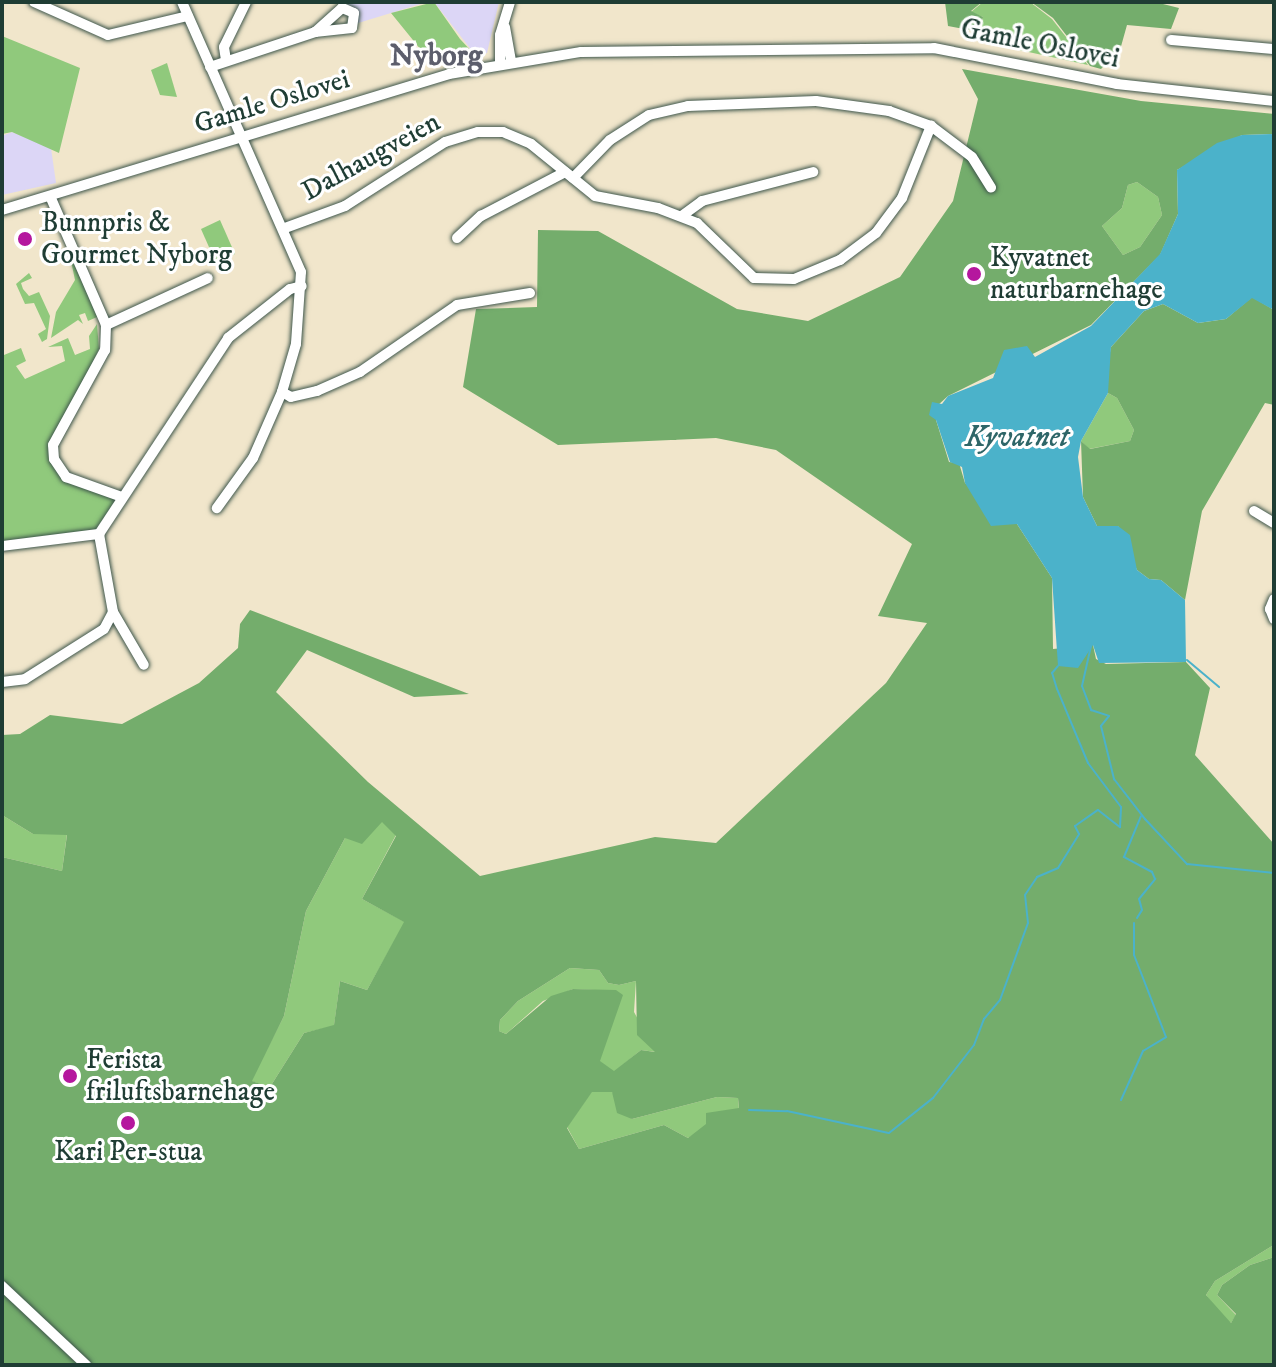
<!DOCTYPE html>
<html>
<head>
<meta charset="utf-8">
<style>
  body { margin:0 }
  #map { position:relative; width:1276px; height:1367px; overflow:hidden; background:#f1e6cb; font-family:"IM FELL DW Pica",serif }
  div>[style] { position:absolute }
  [style*='--x'] { left:calc(var(--x)*1px); top:calc(var(--y)*1px); width:calc(var(--w)*1px); rotate:calc(var(--a)*1deg) }
  .built>* { inset:0; background:#dcd6f6 }
  .green>* { inset:0; background:#90c97c }
  .forest>* { inset:0; background:#74ad6c }
  .water>* { inset:0; background:#4bb2ca }
  .stream>* { height:2px; margin:-1px; padding:0 1px; transform-origin:1px; border-radius:1px; background:#4bb2ca }
  .roads { filter:drop-shadow(0 0 2px #3e564b) drop-shadow(0 0 2px #3e564b) }
  .minor>* { height:10px; margin:-5px; padding:0 5px; transform-origin:5px; border-radius:5px; background:#fff }
  .dots>* { width:22px; height:22px; translate:-50% -50%; box-sizing:border-box; border:4px solid #fff; border-radius:50% }
  span { translate:-50% -50%; white-space:nowrap; text-align:center; line-height:1.15; -webkit-text-stroke:6px #fff; paint-order:stroke }
  .street-label { font-size:28px; color:#1f3d34 }
  .poi-label { font-size:28px; color:#1f3d34 }
  .left { translate:0 -50%; text-align:left }
  .neighbourhood-label { font-size:30px; color:#5c5e6c; font-weight:700 }
  .water-label { font-size:30px; color:#2e6668; font-style:italic }
  .frame { position:absolute; inset:0; border:4px solid #1f3d34; pointer-events:none }
</style>
</head>
<body>
<div id="map">
  <div class="built">
    <i style="clip-path:polygon(346px 2px,427px 2px,355px 24px)"></i>
    <i style="clip-path:polygon(434px 2px,499px 2px,487px 53px,476px 56px)"></i>
    <i style="clip-path:polygon(12px 132px,51px 148px,56px 183px,2px 195px,2px 136px)"></i>
  </div>
  <div class="green">
    <i style="clip-path:polygon(434px 2px,460px 39px,476px 56px,434px 66px,391px 13px)"></i>
    <i style="clip-path:polygon(983px 2px,1030px 2px,1052px 19px,1088px 65px,979px 41px,983px 17px,971px 12px)"></i>
    <i style="clip-path:polygon(2px 36px,80px 68px,59px 153px,12px 132px,2px 134px)"></i>
    <i style="clip-path:polygon(167px 63px,177px 97px,160px 95px,151px 70px)"></i>
    <i style="clip-path:polygon(1137px 182px,1158px 197px,1162px 215px,1140px 247px,1123px 255px,1102px 226px,1122px 208px,1128px 185px)"></i>
    <i style="clip-path:polygon(220px 220px,235px 254px,216px 263px,201px 229px)"></i>
    <i style="clip-path:polygon(70px 256px,97px 313px,97px 317px,88px 321px,85px 313px,79px 315px,83px 324px,78px 320px,51px 338px,56px 312px,75px 280px)"></i>
    <i style="clip-path:polygon(29px 273px,32px 278px,21px 283px,23px 289px,29px 296px,39px 292px,50px 316px,47px 339px,42px 342px,38px 334px,46px 329px,34px 303px,25px 304px,16px 284px)"></i>
    <i style="clip-path:polygon(97px 324px,99px 349px,53px 446px,59px 472px,122px 497px,99px 534px,2px 546px,2px 350px,4px 355px,21px 348px,26px 361px,16px 366px,25px 379px,65px 361px,62px 346px,48px 347px,68px 338px,75px 355px,90px 349px,89px 336px)"></i>
    <i style="clip-path:polygon(1108px 393px,1117px 398px,1134px 430px,1130px 441px,1089px 449px,1081px 441px)"></i>
    <i style="clip-path:polygon(2px 815px,33px 834px,67px 834px,62px 871px,2px 857px)"></i>
    <i style="clip-path:polygon(382px 821px,396px 835px,362px 899px,405px 922px,367px 990px,340px 981px,334px 1026px,304px 1033px,270px 1087px,251px 1081px,284px 1016px,306px 911px,345px 838px)"></i>
    <i style="clip-path:polygon(570px 968px,599px 970px,608px 983px,619px 985px,636px 981px,634px 1012px,656px 1052px,641px 1050px,614px 1072px,599px 1061px,616px 991px,573px 989px,543px 1001px,506px 1034px,499px 1031px,500px 1020px,518px 1001px)"></i>
    <i style="clip-path:polygon(592px 1091px,612px 1092px,632px 1119px,717px 1097px,738px 1098px,739px 1109px,688px 1138px,664px 1125px,579px 1149px,567px 1127px)"></i>
    <i style="clip-path:polygon(1274px 1239px,1274px 1257px,1250px 1265px,1222px 1285px,1217px 1295px,1236px 1315px,1231px 1323px,1224px 1319px,1206px 1295px,1215px 1281px,1272px 1246px)"></i>
  </div>
  <div class="forest">
    <i style="clip-path:polygon(945px 2px,982px 2px,971px 11px,983px 17px,980px 32px,948px 26px)"></i>
    <i style="clip-path:polygon(1031px 2px,1155px 2px,1179px 8px,1171px 29px,1127px 25px,1120px 50px,1101px 69px,1090px 66px,1053px 18px)"></i>
    <i style="clip-path:polygon(evenodd,962px 69px,1141px 101px,1274px 114px,1274px 134px,1242px 135px,1177px 170px,1178px 214px,1160px 255px,1091px 325px,948px 396px,938px 405px,936px 420px,949px 462px,959px 463px,965px 483px,1017px 524px,1052px 578px,1053px 649px,1093px 645px,1096px 659px,1106px 664px,1186px 662px,1210px 688px,1195px 755px,1274px 844px,1274px 1239px,1272px 1246px,1215px 1281px,1206px 1295px,1231px 1323px,1236px 1314px,1217px 1295px,1222px 1285px,1250px 1265px,1274px 1257px,1274px 1365px,2px 1365px,2px 857px,62px 871px,67px 835px,33px 834px,2px 815px,2px 735px,20px 734px,50px 715px,122px 724px,199px 683px,238px 648px,240px 624px,250px 610px,469px 694px,414px 697px,307px 650px,276px 692px,368px 782px,480px 876px,655px 837px,716px 843px,886px 683px,927px 623px,878px 616px,912px 544px,776px 450px,716px 438px,558px 445px,463px 387px,476px 309px,537px 307px,538px 230px,598px 231px,737px 309px,808px 321px,900px 277px,953px 201px,978px 99px,962px 69px,1137px 182px,1158px 197px,1162px 215px,1140px 247px,1123px 255px,1102px 226px,1122px 208px,1128px 185px,1137px 182px,962px 69px,382px 822px,396px 836px,362px 899px,404px 922px,367px 990px,340px 981px,334px 1025px,304px 1033px,270px 1087px,252px 1081px,284px 1016px,306px 911px,345px 838px,362px 844px,382px 822px,962px 69px,570px 968px,599px 970px,608px 983px,619px 985px,636px 981px,637px 1035px,655px 1052px,641px 1050px,614px 1071px,600px 1061px,623px 995px,616px 990px,573px 989px,551px 996px,506px 1034px,499px 1031px,500px 1020px,518px 1001px,570px 968px,962px 69px,592px 1092px,612px 1092px,617px 1113px,632px 1119px,717px 1097px,738px 1098px,739px 1108px,706px 1113px,706px 1124px,688px 1138px,664px 1125px,579px 1149px,567px 1128px,592px 1092px)"></i>
    <i style="clip-path:polygon(1252px 297px,1274px 310px,1274px 405px,1265px 403px,1202px 511px,1185px 600px,1161px 580px,1149px 579px,1137px 570px,1118px 526px,1097px 526px,1083px 497px,1081px 441px,1090px 449px,1130px 441px,1134px 430px,1117px 398px,1108px 393px,1107px 369px,1111px 347px,1144px 311px,1163px 304px,1198px 323px,1226px 319px)"></i>
  </div>
  <div class="water">
    <i style="clip-path:polygon(1274px 134px,1274px 310px,1252px 298px,1226px 319px,1198px 323px,1163px 304px,1144px 311px,1111px 347px,1108px 393px,1081px 441px,1078px 457px,1083px 497px,1097px 526px,1118px 526px,1130px 535px,1137px 570px,1149px 579px,1161px 580px,1185px 600px,1186px 662px,1099px 663px,1093px 645px,1078px 668px,1058px 666px,1052px 578px,1017px 524px,991px 526px,965px 483px,962px 467px,950px 462px,936px 420px,929px 415px,932px 402px,942px 404px,948px 396px,993px 378px,1004px 350px,1027px 346px,1035px 357px,1091px 326px,1160px 254px,1178px 214px,1177px 170px,1217px 143px,1242px 135px)"></i>
  </div>
  <div class="stream">
    <i style="--x:1091;--y:646;--w:41;--a:102.7"></i>
    <i style="--x:1082;--y:686;--w:26;--a:69"></i>
    <i style="--x:1091;--y:710;--w:19;--a:18"></i>
    <i style="--x:1109;--y:716;--w:13;--a:129"></i>
    <i style="--x:1101;--y:726;--w:55;--a:76.2"></i>
    <i style="--x:1114;--y:779;--w:51;--a:52.2"></i>
    <i style="--x:1145;--y:819;--w:62;--a:47"></i>
    <i style="--x:1187;--y:864;--w:87;--a:5.9"></i>
    <i style="--x:1187;--y:660;--w:42;--a:40.2"></i>
    <i style="--x:1137;--y:918;--w:9;--a:-58"></i>
    <i style="--x:1142;--y:910;--w:11;--a:-105"></i>
    <i style="--x:1139;--y:899;--w:26;--a:-51"></i>
    <i style="--x:1155;--y:879;--w:8;--a:-113"></i>
    <i style="--x:1152;--y:872;--w:32;--a:-152"></i>
    <i style="--x:1124;--y:857;--w:44;--a:-67.5"></i>
    <i style="--x:1121;--y:1100;--w:54;--a:-65.8"></i>
    <i style="--x:1143;--y:1051;--w:27;--a:-31"></i>
    <i style="--x:1166;--y:1037;--w:88;--a:-111.3"></i>
    <i style="--x:1134;--y:955;--w:32;--a:-90"></i>
    <i style="--x:749;--y:1110;--w:38;--a:2"></i>
    <i style="--x:787;--y:1111;--w:104;--a:12.2"></i>
    <i style="--x:889;--y:1133;--w:56;--a:-38.5"></i>
    <i style="--x:933;--y:1098;--w:67;--a:-52.3"></i>
    <i style="--x:974;--y:1045;--w:28;--a:-69"></i>
    <i style="--x:984;--y:1019;--w:25;--a:-50"></i>
    <i style="--x:1000;--y:1000;--w:82;--a:-70"></i>
    <i style="--x:1028;--y:923;--w:28;--a:-96"></i>
    <i style="--x:1025;--y:895;--w:22;--a:-56"></i>
    <i style="--x:1037;--y:877;--w:23;--a:-23"></i>
    <i style="--x:1058;--y:868;--w:40;--a:-58"></i>
    <i style="--x:1079;--y:834;--w:9;--a:-117"></i>
    <i style="--x:1075;--y:826;--w:28;--a:-35"></i>
    <i style="--x:1098;--y:810;--w:28;--a:38"></i>
    <i style="--x:1120;--y:827;--w:20;--a:-87"></i>
    <i style="--x:1121;--y:807;--w:55;--a:-126.9"></i>
    <i style="--x:1088;--y:763;--w:80;--a:-112.7"></i>
    <i style="--x:1057;--y:689;--w:17;--a:-107"></i>
    <i style="--x:1052;--y:673;--w:9;--a:-49"></i>
  </div>
  <div class="roads">
    <div class="minor">
      <i style="--x:34;--y:2;--w:81;--a:24"></i>
      <i style="--x:108;--y:35;--w:82;--a:-13.4"></i>
      <i style="--x:182;--y:2;--w:295;--a:66.2"></i>
      <i style="--x:301;--y:272;--w:72;--a:94"></i>
      <i style="--x:296;--y:344;--w:50;--a:106.3"></i>
      <i style="--x:282;--y:392;--w:72;--a:113.7"></i>
      <i style="--x:253;--y:458;--w:62;--a:125.8"></i>
      <i style="--x:505;--y:27;--w:35;--a:80"></i>
      <i style="--x:1171;--y:40;--w:103;--a:5"></i>
      <i style="--x:226;--y:60;--w:13;--a:-99"></i>
      <i style="--x:224;--y:47;--w:50;--a:-63.9"></i>
      <i style="--x:500;--y:63;--w:28;--a:-90"></i>
      <i style="--x:500;--y:35;--w:34;--a:-73"></i>
      <i style="--x:210;--y:67;--w:111;--a:-18.4"></i>
      <i style="--x:315;--y:32;--w:37;--a:-6"></i>
      <i style="--x:352;--y:28;--w:15;--a:-82"></i>
      <i style="--x:354;--y:13;--w:13;--a:-157"></i>
      <i style="--x:342;--y:8;--w:36;--a:138"></i>
      <i style="--x:573;--y:178;--w:53;--a:-45.8"></i>
      <i style="--x:610;--y:140;--w:46;--a:-32.7"></i>
      <i style="--x:649;--y:115;--w:40;--a:-13"></i>
      <i style="--x:688;--y:106;--w:128;--a:-2.2"></i>
      <i style="--x:816;--y:101;--w:74;--a:7.8"></i>
      <i style="--x:889;--y:111;--w:45;--a:19.7"></i>
      <i style="--x:931;--y:126;--w:51;--a:37.1"></i>
      <i style="--x:972;--y:157;--w:36;--a:58"></i>
      <i style="--x:50;--y:196;--w:141;--a:66.5"></i>
      <i style="--x:106;--y:325;--w:25;--a:92"></i>
      <i style="--x:105;--y:350;--w:108;--a:118.7"></i>
      <i style="--x:53;--y:445;--w:14;--a:86"></i>
      <i style="--x:54;--y:459;--w:22;--a:56"></i>
      <i style="--x:66;--y:477;--w:59;--a:19.7"></i>
      <i style="--x:2;--y:210;--w:467;--a:-16.9"></i>
      <i style="--x:449;--y:74;--w:134;--a:-9.5"></i>
      <i style="--x:581;--y:52;--w:353;--a:-0.6"></i>
      <i style="--x:934;--y:48;--w:187;--a:11.1"></i>
      <i style="--x:1117;--y:84;--w:158;--a:6.2"></i>
      <i style="--x:683;--y:215;--w:24;--a:-36"></i>
      <i style="--x:702;--y:201;--w:115;--a:-14.6"></i>
      <i style="--x:285;--y:228;--w:64;--a:-20.1"></i>
      <i style="--x:345;--y:206;--w:119;--a:-32.6"></i>
      <i style="--x:445;--y:142;--w:34;--a:-17"></i>
      <i style="--x:478;--y:132;--w:25;--a:0"></i>
      <i style="--x:503;--y:132;--w:30;--a:23"></i>
      <i style="--x:531;--y:144;--w:82;--a:39.1"></i>
      <i style="--x:595;--y:196;--w:64;--a:10.8"></i>
      <i style="--x:658;--y:208;--w:42;--a:21"></i>
      <i style="--x:697;--y:223;--w:79;--a:44"></i>
      <i style="--x:754;--y:278;--w:40;--a:1.4"></i>
      <i style="--x:794;--y:279;--w:50;--a:-22.4"></i>
      <i style="--x:840;--y:260;--w:45;--a:-36.9"></i>
      <i style="--x:876;--y:233;--w:44;--a:-53.4"></i>
      <i style="--x:902;--y:198;--w:78;--a:-68.1"></i>
      <i style="--x:457;--y:238;--w:33;--a:-43"></i>
      <i style="--x:481;--y:216;--w:95;--a:-27.6"></i>
      <i style="--x:106;--y:325;--w:112;--a:-24.7"></i>
      <i style="--x:282;--y:392;--w:10;--a:29"></i>
      <i style="--x:291;--y:397;--w:27;--a:-13"></i>
      <i style="--x:317;--y:391;--w:47;--a:-23.8"></i>
      <i style="--x:360;--y:372;--w:118;--a:-34.6"></i>
      <i style="--x:457;--y:305;--w:74;--a:-9.3"></i>
      <i style="--x:1254;--y:511;--w:23;--a:31"></i>
      <i style="--x:2;--y:546;--w:98;--a:-7.1"></i>
      <i style="--x:99;--y:534;--w:235;--a:-56.6"></i>
      <i style="--x:228;--y:338;--w:79;--a:-38.3"></i>
      <i style="--x:290;--y:289;--w:12;--a:-14"></i>
      <i style="--x:1274;--y:599;--w:11;--a:112"></i>
      <i style="--x:1270;--y:609;--w:11;--a:68"></i>
      <i style="--x:113;--y:612;--w:61;--a:59.7"></i>
      <i style="--x:2;--y:682;--w:23;--a:-7"></i>
      <i style="--x:25;--y:679;--w:93;--a:-32.3"></i>
      <i style="--x:104;--y:629;--w:19;--a:-62"></i>
      <i style="--x:113;--y:612;--w:79;--a:-100.2"></i>
      <i style="--x:2;--y:1286;--w:115;--a:43.2"></i>
    </div>
  </div>
  <div class="dots">
    <i style="left:25px;top:239px;background:#b5179e"></i>
    <i style="left:974px;top:274px;background:#b5179e"></i>
    <i style="left:70px;top:1076px;background:#b5179e"></i>
    <i style="left:128px;top:1123px;background:#b5179e"></i>
  </div>
  <div class="street-label">
    <span style="left:1040px;top:44px;rotate:11deg">Gamle Oslovei</span>
    <span style="left:272px;top:102px;rotate:-17deg">Gamle Oslovei</span>
    <span style="left:371px;top:157px;rotate:-29deg">Dalhaugveien</span>
  </div>
  <div class="poi-label">
    <span class="left" style="left:41px;top:239px">Bunnpris &amp;<br>Gourmet Nyborg</span>
    <span class="left" style="left:990px;top:274px">Kyvatnet<br>naturbarnehage</span>
    <span class="left" style="left:86px;top:1076px">Ferista<br>friluftsbarnehage</span>
    <span style="left:128px;top:1152px">Kari Per-stua</span>
  </div>
  <div class="neighbourhood-label">
    <span style="left:436px;top:57px">Nyborg</span>
  </div>
  <div class="water-label">
    <span style="left:1017px;top:438px">Kyvatnet</span>
  </div>
  <div class="frame"></div>
</div>
</body>
</html>
